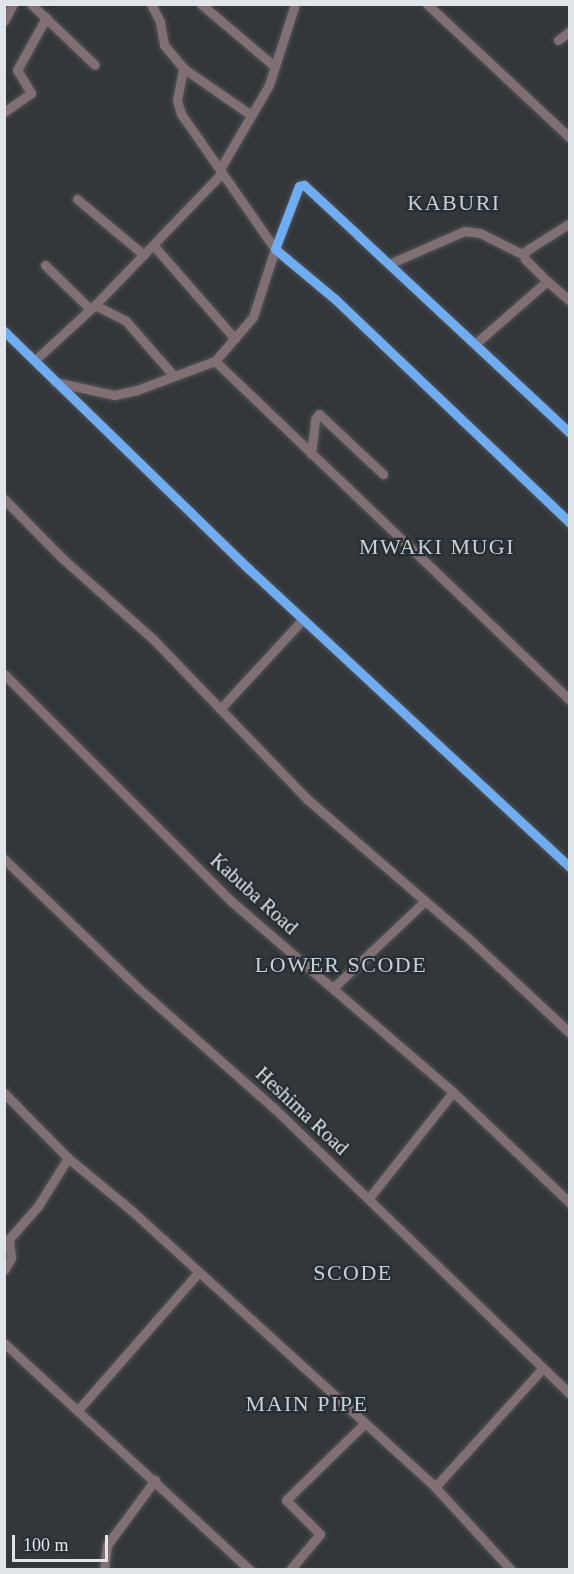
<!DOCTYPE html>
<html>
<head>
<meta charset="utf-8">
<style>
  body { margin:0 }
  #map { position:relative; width:574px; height:1574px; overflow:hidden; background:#33373a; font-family:"Times New Roman",serif }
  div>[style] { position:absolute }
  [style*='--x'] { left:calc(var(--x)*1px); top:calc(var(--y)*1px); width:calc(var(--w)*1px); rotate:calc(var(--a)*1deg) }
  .roads { filter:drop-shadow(0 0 2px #505355) drop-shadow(0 0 2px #505355) }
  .minor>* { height:9px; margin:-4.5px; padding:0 4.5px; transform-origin:4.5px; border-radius:4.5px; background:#806f73 }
  .cycleway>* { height:9px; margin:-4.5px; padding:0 4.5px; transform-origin:4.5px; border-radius:4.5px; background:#6dadf4 }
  span { translate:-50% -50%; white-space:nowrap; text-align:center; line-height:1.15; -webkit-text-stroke:4.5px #262d33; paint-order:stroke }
  .street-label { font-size:20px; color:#e0e5e9 }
  .quarter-label { font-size:22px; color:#c7d0d7; letter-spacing:1.5px }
  .frame { position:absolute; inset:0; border:6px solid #e0e5e9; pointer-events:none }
  .scale { position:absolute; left:12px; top:1535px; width:96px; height:27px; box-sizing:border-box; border:3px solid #e0e5e9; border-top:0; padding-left:8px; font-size:18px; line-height:21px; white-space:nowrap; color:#e0e5e9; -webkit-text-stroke:4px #262d33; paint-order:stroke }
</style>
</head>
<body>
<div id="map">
  <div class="roads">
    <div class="minor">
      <i style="--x:31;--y:4;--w:88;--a:43.6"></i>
      <i style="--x:151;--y:4;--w:20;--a:63"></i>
      <i style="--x:160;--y:22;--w:23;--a:80"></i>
      <i style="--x:164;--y:45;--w:30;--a:50"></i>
      <i style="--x:183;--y:68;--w:83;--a:34.7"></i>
      <i style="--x:201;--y:4;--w:96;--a:40.3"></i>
      <i style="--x:427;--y:4;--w:196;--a:43.1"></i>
      <i style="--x:4;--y:21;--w:19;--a:-62"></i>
      <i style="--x:558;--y:40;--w:15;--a:-37"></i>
      <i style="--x:4;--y:112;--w:33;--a:-35"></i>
      <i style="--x:31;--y:93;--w:27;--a:-121"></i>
      <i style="--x:17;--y:70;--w:60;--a:-60.9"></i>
      <i style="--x:220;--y:169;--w:97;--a:-59.7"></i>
      <i style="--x:269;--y:85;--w:85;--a:-72.2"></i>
      <i style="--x:77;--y:199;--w:87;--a:39.9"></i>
      <i style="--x:154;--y:246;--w:123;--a:48.9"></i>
      <i style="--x:389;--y:264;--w:82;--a:-23.7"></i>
      <i style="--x:464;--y:231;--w:16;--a:7"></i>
      <i style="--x:480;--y:233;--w:49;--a:26.6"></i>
      <i style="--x:45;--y:265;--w:63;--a:44.4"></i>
      <i style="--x:547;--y:281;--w:30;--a:41"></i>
      <i style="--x:95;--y:305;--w:34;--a:27"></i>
      <i style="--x:125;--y:320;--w:74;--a:48.8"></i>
      <i style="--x:4;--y:331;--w:342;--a:44.2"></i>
      <i style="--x:249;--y:569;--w:438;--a:42.9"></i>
      <i style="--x:475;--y:344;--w:96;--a:-41.2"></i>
      <i style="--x:547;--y:281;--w:31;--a:-135"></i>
      <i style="--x:525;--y:259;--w:7;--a:-98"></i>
      <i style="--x:524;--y:252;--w:54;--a:-32.2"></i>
      <i style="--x:35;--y:360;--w:81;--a:-42.5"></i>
      <i style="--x:95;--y:305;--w:183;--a:-46.1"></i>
      <i style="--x:215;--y:361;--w:491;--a:43.7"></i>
      <i style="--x:55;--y:382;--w:60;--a:12.4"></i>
      <i style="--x:114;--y:395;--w:24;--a:-12"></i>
      <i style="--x:137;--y:390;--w:83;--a:-20.4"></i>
      <i style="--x:215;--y:361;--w:58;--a:-49.2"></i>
      <i style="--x:253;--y:317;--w:71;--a:-72.1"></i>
      <i style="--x:275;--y:249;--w:165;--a:-124.8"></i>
      <i style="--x:181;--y:114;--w:15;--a:-106"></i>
      <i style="--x:177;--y:100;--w:33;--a:-79"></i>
      <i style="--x:570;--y:433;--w:290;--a:-137"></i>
      <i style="--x:358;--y:235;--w:74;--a:-137.2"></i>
      <i style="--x:304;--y:185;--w:5;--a:169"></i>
      <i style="--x:299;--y:186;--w:67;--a:110.9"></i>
      <i style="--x:275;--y:249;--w:78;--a:39.8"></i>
      <i style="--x:335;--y:299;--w:325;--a:43.6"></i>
      <i style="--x:311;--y:454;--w:35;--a:-83"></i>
      <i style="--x:315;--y:419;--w:6;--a:-51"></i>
      <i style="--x:319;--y:414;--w:88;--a:43.2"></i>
      <i style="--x:4;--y:499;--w:83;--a:45.5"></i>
      <i style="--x:62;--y:558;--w:122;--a:41.7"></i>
      <i style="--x:153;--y:639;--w:222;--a:46.1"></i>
      <i style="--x:307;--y:799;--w:211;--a:40.8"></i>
      <i style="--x:467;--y:937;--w:141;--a:43"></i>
      <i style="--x:4;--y:674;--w:321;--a:45"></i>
      <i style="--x:231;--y:901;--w:293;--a:40.7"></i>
      <i style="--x:453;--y:1092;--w:161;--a:43.5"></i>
      <i style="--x:221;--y:708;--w:121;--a:-47.3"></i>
      <i style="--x:4;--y:859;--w:185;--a:43.9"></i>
      <i style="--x:137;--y:987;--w:184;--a:41.5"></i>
      <i style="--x:275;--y:1109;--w:410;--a:44"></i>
      <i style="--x:333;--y:988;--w:127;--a:-43.4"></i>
      <i style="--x:4;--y:1093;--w:91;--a:45.4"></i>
      <i style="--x:68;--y:1158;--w:82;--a:39.5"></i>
      <i style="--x:131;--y:1210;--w:411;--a:42.3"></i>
      <i style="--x:435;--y:1487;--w:113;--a:47.5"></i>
      <i style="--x:369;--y:1198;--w:135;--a:-51.6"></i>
      <i style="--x:4;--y:1270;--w:14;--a:-60"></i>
      <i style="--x:11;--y:1258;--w:19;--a:-96"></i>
      <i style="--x:9;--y:1239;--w:44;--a:-48.7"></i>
      <i style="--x:38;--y:1206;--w:57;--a:-58"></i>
      <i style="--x:4;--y:1343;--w:335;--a:42.7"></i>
      <i style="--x:78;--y:1410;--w:182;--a:-48.8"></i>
      <i style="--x:435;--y:1487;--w:158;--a:-47.8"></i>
      <i style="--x:104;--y:1570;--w:25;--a:-83"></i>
      <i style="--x:107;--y:1545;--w:81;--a:-53.6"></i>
      <i style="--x:290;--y:1570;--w:47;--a:-50.2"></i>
      <i style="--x:320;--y:1534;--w:48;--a:-135"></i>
      <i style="--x:286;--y:1500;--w:110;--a:-44.3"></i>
    </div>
  </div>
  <div class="cycleway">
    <i style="--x:4;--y:331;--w:342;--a:44.2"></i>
    <i style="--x:249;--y:569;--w:438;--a:42.9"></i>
    <i style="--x:570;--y:433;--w:290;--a:-137"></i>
    <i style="--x:358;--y:235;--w:74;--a:-137.2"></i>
    <i style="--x:304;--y:185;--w:5;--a:169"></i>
    <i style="--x:299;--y:186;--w:67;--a:110.9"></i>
    <i style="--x:275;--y:249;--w:78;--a:39.8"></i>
    <i style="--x:335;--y:299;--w:325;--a:43.6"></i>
  </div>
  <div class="street-label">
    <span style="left:254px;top:894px;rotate:42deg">Kabuba Road</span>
    <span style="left:302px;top:1111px;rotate:43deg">Heshima Road</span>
  </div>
  <div class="quarter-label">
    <span style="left:454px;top:203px">KABURI</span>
    <span style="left:437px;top:547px">MWAKI MUGI</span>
    <span style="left:341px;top:965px">LOWER SCODE</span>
    <span style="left:353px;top:1273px">SCODE</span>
    <span style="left:307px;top:1404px">MAIN PIPE</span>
  </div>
  <div class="frame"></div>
  <div class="scale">100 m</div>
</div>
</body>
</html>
